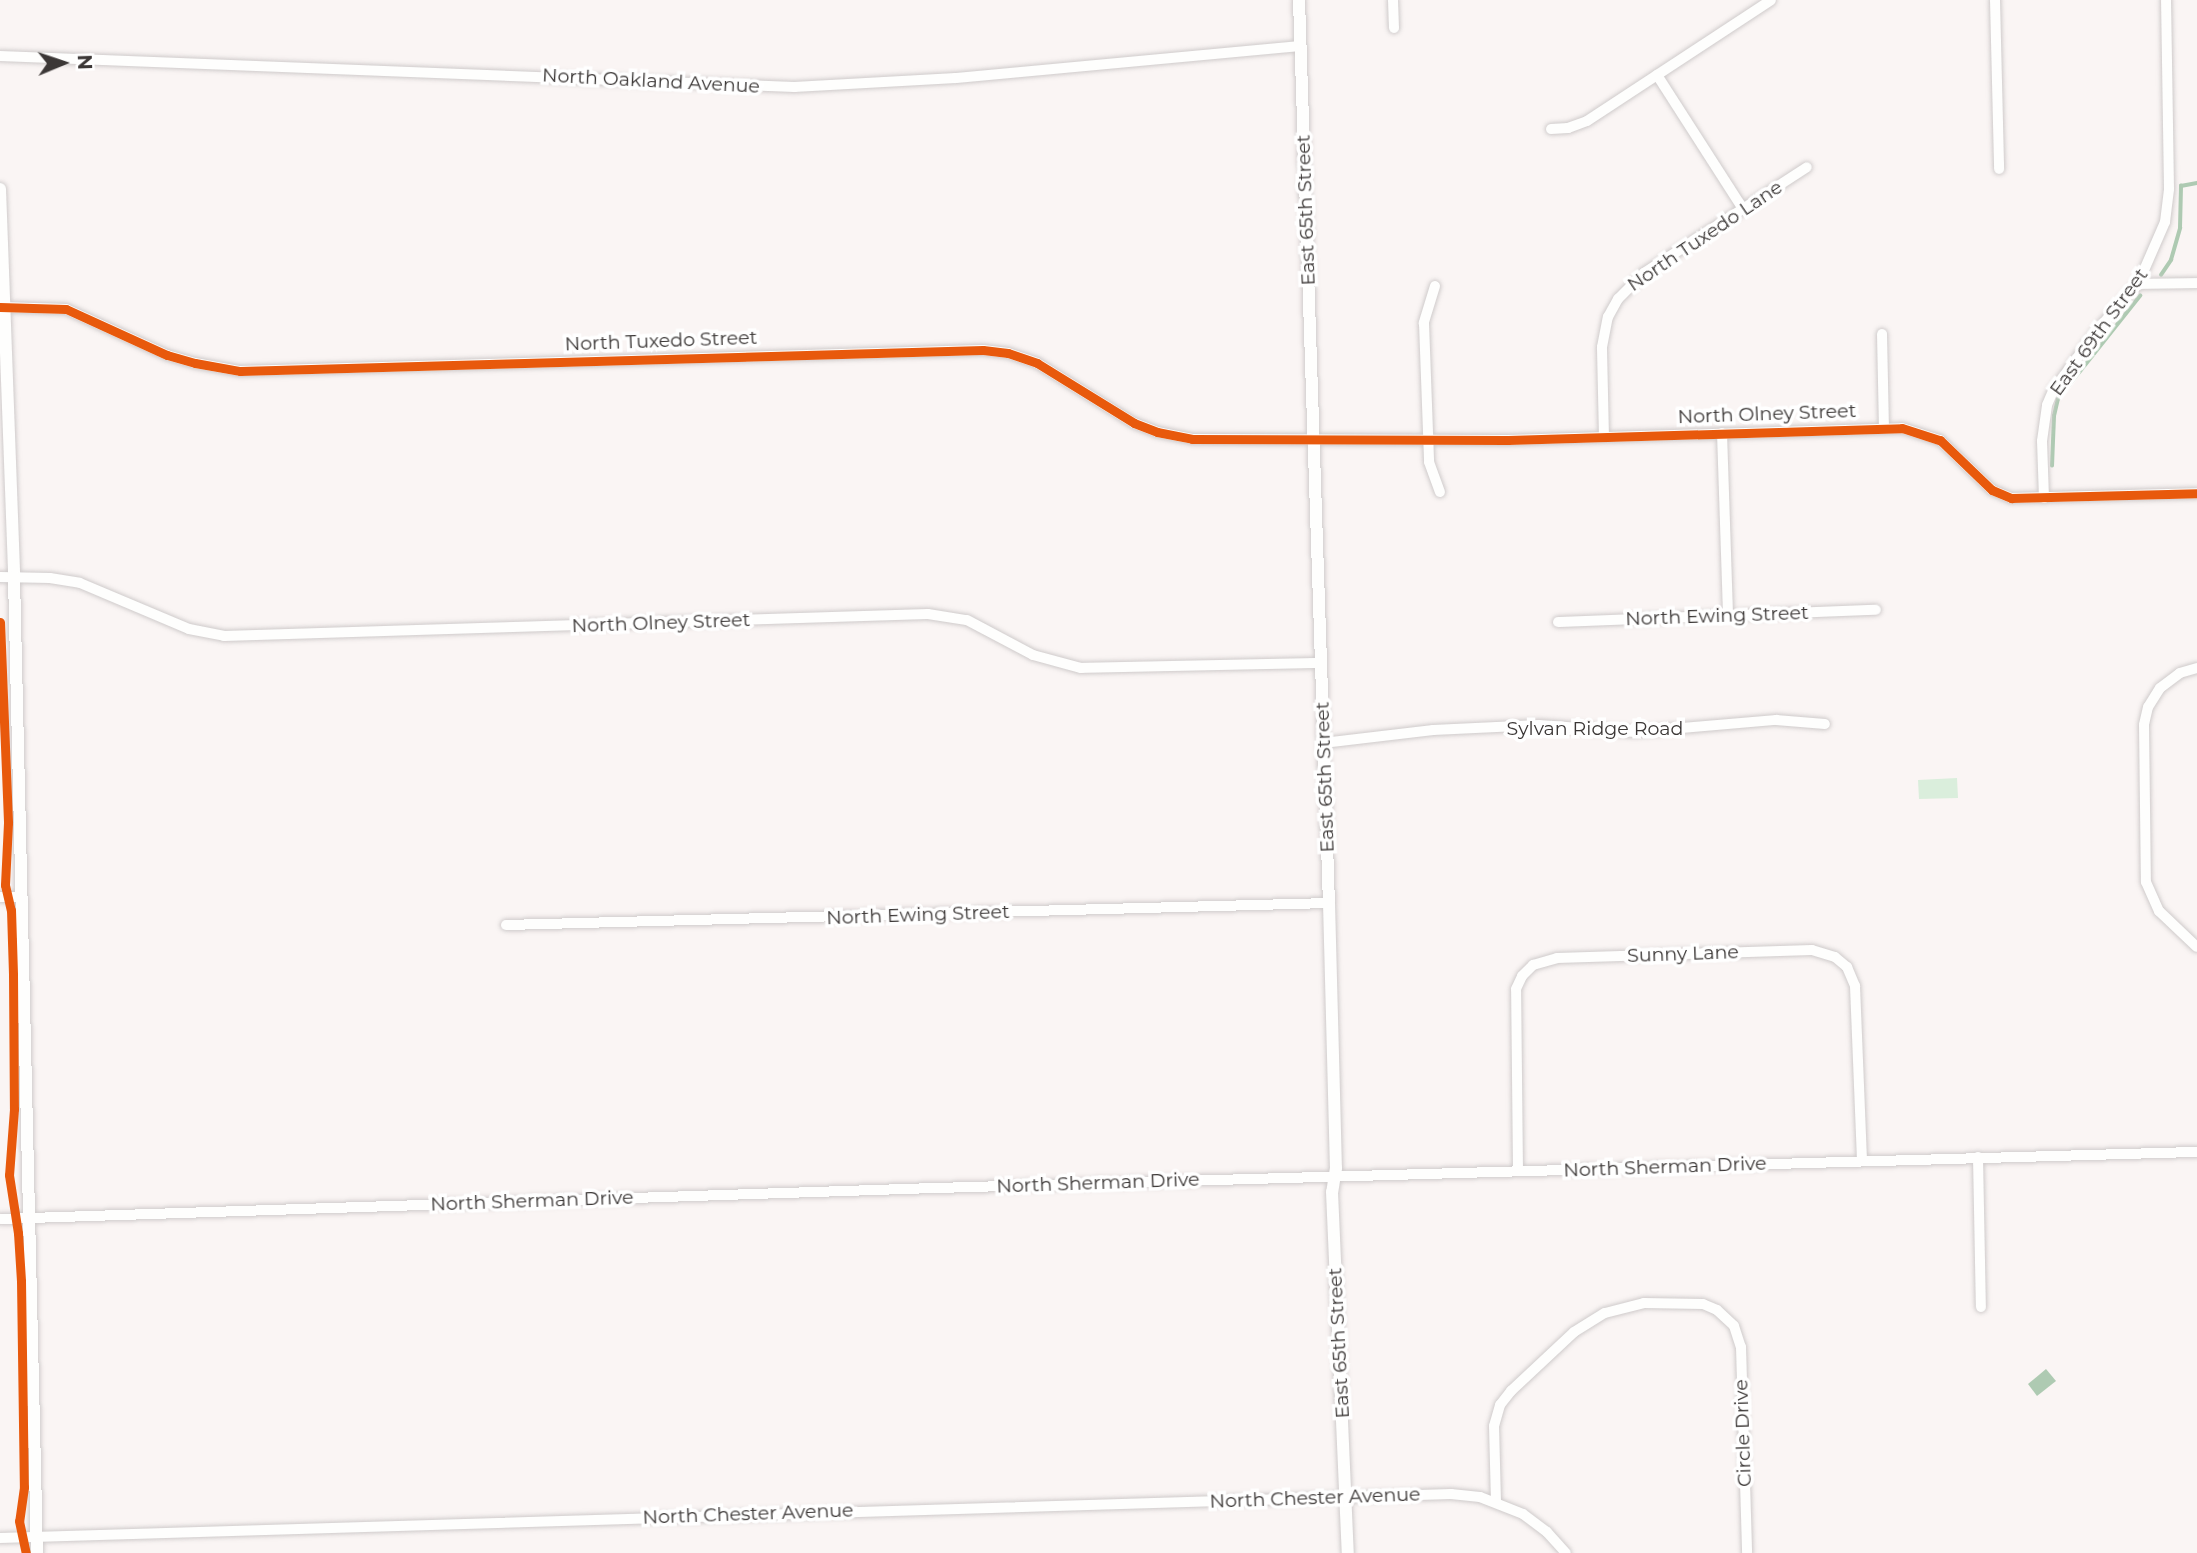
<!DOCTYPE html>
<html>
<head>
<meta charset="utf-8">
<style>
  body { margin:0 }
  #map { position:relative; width:2197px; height:1553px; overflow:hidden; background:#faf5f4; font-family:Montserrat,sans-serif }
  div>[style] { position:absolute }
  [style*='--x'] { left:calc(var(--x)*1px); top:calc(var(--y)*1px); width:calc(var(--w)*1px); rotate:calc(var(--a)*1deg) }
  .green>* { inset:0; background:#daeedc }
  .water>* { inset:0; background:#aecab2 }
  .stream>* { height:3.5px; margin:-1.75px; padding:0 1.75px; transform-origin:1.75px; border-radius:1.75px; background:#aecab2 }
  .roads { filter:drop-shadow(0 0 2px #cfcbcb) drop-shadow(0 0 2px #cfcbcb) }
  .street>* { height:10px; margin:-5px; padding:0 5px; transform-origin:5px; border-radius:5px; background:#fefefd }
  .secondary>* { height:12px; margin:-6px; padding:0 6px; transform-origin:6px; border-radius:6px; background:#fefefd }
  .cycleway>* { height:9px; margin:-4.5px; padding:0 4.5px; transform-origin:4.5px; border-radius:4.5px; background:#e8590c }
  span { translate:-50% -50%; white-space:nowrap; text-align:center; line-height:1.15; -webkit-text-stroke:7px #fff; paint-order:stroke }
  .street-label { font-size:19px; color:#3b3736 }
  .north { position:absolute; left:28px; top:28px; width:70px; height:70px; -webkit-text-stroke:5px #fff; paint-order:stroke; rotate:88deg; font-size:19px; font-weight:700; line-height:28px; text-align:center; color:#3b3736 }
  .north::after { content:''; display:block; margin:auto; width:24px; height:32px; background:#3b3736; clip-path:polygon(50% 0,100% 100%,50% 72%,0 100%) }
</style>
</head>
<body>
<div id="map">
  <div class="green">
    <i style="clip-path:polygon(1957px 778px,1958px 798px,1919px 799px,1918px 780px)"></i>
  </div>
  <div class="water">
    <i style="clip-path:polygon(2046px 1369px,2056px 1381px,2037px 1396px,2028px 1384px)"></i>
  </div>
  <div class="stream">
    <i style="--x:2161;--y:275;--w:18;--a:-56"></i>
    <i style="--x:2171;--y:260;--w:33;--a:-74"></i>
    <i style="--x:2180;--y:228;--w:42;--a:-88.6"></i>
    <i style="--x:2181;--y:186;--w:16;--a:-11"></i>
    <i style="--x:2052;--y:466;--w:50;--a:-87.7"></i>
    <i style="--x:2054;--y:416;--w:17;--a:-77"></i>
    <i style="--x:2058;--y:399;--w:132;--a:-51.5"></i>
  </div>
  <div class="roads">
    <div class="street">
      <i style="--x:1393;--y:0;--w:28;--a:88"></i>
      <i style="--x:1995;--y:0;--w:169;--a:88.6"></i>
      <i style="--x:0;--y:56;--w:795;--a:2.24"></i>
      <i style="--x:794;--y:87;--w:162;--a:-3.2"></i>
      <i style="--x:956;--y:78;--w:346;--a:-5.3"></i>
      <i style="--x:1657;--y:75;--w:159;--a:57.3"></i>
      <i style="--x:1551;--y:129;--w:17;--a:-3"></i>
      <i style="--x:1568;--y:128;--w:20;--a:-20"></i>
      <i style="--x:1587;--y:121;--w:220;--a:-33.3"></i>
      <i style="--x:2138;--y:284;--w:59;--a:-1"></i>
      <i style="--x:1435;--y:286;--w:39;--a:107"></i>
      <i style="--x:1424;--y:323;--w:139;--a:87.9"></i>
      <i style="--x:1429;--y:462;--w:32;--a:70"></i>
      <i style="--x:1;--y:307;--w:65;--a:1.8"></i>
      <i style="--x:66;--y:309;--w:111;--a:24.5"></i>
      <i style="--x:167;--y:355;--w:29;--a:16"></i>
      <i style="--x:195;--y:363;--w:46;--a:10.1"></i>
      <i style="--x:240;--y:371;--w:743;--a:-1.62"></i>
      <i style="--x:983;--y:350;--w:25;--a:7"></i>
      <i style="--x:1008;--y:353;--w:31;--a:19"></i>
      <i style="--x:1037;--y:363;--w:114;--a:31.7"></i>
      <i style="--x:1134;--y:423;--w:25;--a:21"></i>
      <i style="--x:1157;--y:432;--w:36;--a:11"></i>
      <i style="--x:1192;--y:439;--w:316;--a:0.2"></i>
      <i style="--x:1508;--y:440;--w:394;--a:-1.7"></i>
      <i style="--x:1902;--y:428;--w:40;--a:18"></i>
      <i style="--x:1940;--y:440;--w:72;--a:43.9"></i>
      <i style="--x:1992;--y:490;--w:21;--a:23"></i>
      <i style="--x:2011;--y:498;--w:186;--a:-1.5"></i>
      <i style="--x:1882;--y:334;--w:94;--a:88.8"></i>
      <i style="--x:1722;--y:433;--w:182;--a:88.1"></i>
      <i style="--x:1604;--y:437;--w:90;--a:-91.3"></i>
      <i style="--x:1602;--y:347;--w:31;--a:-79"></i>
      <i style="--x:1608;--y:317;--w:21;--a:-61"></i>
      <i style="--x:1618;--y:299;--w:37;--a:-45"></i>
      <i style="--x:1644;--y:273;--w:194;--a:-33"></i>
      <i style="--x:2044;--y:498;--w:57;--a:-92"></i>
      <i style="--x:2042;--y:441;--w:36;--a:-82"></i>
      <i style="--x:2047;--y:405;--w:15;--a:-67"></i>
      <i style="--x:2053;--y:391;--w:78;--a:-53.9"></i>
      <i style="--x:2099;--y:328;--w:59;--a:-48.4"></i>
      <i style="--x:2138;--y:284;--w:68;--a:-66.5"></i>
      <i style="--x:2165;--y:222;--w:33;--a:-83"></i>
      <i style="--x:2169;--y:189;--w:189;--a:-90.9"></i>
      <i style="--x:0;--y:577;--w:50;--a:1.1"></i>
      <i style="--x:50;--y:578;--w:30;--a:9"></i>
      <i style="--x:80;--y:583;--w:118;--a:22.9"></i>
      <i style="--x:189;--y:629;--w:36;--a:11"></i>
      <i style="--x:224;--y:636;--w:704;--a:-1.79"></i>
      <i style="--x:928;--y:614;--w:39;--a:9"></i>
      <i style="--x:967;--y:620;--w:75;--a:27.9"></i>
      <i style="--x:1033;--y:655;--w:50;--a:15.2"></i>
      <i style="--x:1081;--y:668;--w:241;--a:-1.2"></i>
      <i style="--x:1558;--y:622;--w:318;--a:-2.2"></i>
      <i style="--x:2197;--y:668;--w:18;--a:164"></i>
      <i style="--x:2180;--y:673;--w:25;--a:143"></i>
      <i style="--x:2160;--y:688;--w:22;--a:122"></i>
      <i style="--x:2148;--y:707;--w:18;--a:103"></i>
      <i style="--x:2144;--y:725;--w:157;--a:89.3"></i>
      <i style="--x:2146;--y:882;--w:32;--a:66"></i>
      <i style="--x:2159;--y:911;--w:52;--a:43.5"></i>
      <i style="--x:1323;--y:743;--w:111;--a:-6.7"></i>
      <i style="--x:1433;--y:730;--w:106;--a:-2.7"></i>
      <i style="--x:1539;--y:725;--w:96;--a:4.2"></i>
      <i style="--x:1635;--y:732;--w:142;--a:-4.9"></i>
      <i style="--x:1776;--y:720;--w:49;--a:4.7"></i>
      <i style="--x:0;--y:897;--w:21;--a:0"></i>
      <i style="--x:506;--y:925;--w:823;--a:-1.53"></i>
      <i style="--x:1978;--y:1157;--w:150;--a:88.9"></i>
      <i style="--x:1518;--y:1171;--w:182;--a:-90.6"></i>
      <i style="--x:1516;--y:989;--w:14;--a:-65"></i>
      <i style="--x:1522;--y:976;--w:16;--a:-45"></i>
      <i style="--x:1533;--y:965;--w:25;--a:-16"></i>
      <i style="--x:1557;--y:958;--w:255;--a:-1.8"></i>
      <i style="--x:1812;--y:950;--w:24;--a:17"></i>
      <i style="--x:1835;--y:957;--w:16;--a:40"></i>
      <i style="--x:1847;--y:967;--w:21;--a:67"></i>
      <i style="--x:1855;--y:986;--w:175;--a:87.7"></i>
      <i style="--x:0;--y:1219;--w:937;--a:-1.9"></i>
      <i style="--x:936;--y:1188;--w:1262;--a:-1.64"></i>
      <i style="--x:1496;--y:1502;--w:76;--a:-91.5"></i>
      <i style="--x:1494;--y:1426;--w:22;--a:-74"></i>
      <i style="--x:1500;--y:1405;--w:18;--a:-52"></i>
      <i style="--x:1511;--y:1391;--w:86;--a:-43.1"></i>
      <i style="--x:1574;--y:1332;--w:36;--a:-32"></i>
      <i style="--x:1605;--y:1313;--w:40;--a:-14.4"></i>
      <i style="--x:1644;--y:1303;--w:59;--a:1"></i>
      <i style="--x:1703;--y:1304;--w:15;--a:23"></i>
      <i style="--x:1717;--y:1310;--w:23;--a:43"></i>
      <i style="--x:1734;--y:1326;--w:22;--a:72"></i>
      <i style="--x:1741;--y:1347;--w:206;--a:88.3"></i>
      <i style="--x:0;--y:1538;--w:1452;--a:-1.74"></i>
      <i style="--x:1451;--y:1494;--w:29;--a:6"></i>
      <i style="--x:1480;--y:1497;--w:46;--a:21.6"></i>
      <i style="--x:1523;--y:1514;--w:30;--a:37"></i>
      <i style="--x:1547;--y:1532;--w:28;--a:48"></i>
    </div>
    <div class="secondary">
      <i style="--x:1299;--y:0;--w:903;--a:88.1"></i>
      <i style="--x:1329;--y:903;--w:265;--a:88.5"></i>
      <i style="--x:1336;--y:1168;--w:24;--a:99"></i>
      <i style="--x:1332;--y:1192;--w:361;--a:87.5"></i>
      <i style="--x:0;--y:189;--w:388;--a:87.9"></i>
      <i style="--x:14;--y:577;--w:976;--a:88.65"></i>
    </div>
  </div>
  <div class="cycleway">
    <i style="--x:0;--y:307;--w:66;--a:1.7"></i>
    <i style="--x:66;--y:309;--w:111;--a:24.5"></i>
    <i style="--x:167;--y:355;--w:29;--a:16"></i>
    <i style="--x:195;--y:363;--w:46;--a:10.1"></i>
    <i style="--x:240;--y:371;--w:743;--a:-1.62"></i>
    <i style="--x:983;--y:350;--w:25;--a:7"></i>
    <i style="--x:1008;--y:353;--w:31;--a:19"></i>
    <i style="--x:1037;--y:363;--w:114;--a:31.7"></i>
    <i style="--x:1134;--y:423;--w:25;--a:21"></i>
    <i style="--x:1157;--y:432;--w:36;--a:11"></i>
    <i style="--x:1192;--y:439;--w:316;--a:0.2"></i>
    <i style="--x:1508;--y:440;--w:394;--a:-1.7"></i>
    <i style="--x:1902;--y:428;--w:40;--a:18"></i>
    <i style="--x:1940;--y:440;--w:72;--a:43.9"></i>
    <i style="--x:1992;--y:490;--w:21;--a:23"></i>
    <i style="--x:2011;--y:498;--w:186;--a:-1.5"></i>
    <i style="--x:0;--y:622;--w:201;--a:87.7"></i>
    <i style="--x:8;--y:823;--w:62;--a:92.8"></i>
    <i style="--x:5;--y:885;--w:26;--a:77"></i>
    <i style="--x:11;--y:910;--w:65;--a:88.2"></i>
    <i style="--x:13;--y:975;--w:134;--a:89.6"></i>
    <i style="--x:14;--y:1109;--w:66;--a:94.3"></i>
    <i style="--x:9;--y:1175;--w:59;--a:81.2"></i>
    <i style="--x:18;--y:1233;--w:48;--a:86.4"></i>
    <i style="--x:21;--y:1281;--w:206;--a:89.2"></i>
    <i style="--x:24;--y:1487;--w:34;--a:98"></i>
    <i style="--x:19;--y:1521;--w:33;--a:78"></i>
  </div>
  <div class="street-label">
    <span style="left:651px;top:81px;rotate:3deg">North Oakland Avenue</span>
    <span style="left:1306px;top:210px;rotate:-92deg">East 65th Street</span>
    <span style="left:1705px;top:236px;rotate:-34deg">North Tuxedo Lane</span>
    <span style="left:2099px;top:332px;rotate:-54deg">East 69th Street</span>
    <span style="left:661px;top:341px;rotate:-2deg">North Tuxedo Street</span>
    <span style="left:1767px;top:414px;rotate:-2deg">North Olney Street</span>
    <span style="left:1717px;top:616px;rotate:-2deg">North Ewing Street</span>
    <span style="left:661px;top:623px;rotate:-2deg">North Olney Street</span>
    <span style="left:1595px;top:729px">Sylvan Ridge Road</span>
    <span style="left:1325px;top:777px;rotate:-92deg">East 65th Street</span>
    <span style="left:918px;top:915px;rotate:-2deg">North Ewing Street</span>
    <span style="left:1683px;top:954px;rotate:-2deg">Sunny Lane</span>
    <span style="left:1665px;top:1167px;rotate:-2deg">North Sherman Drive</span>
    <span style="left:1098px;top:1183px;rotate:-2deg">North Sherman Drive</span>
    <span style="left:532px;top:1201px;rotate:-2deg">North Sherman Drive</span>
    <span style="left:1339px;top:1343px;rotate:-93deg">East 65th Street</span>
    <span style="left:1743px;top:1433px;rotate:-92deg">Circle Drive</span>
    <span style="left:1315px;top:1498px;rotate:-2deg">North Chester Avenue</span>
    <span style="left:748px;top:1514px;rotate:-2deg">North Chester Avenue</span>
  </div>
  <div class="north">N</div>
</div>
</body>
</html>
